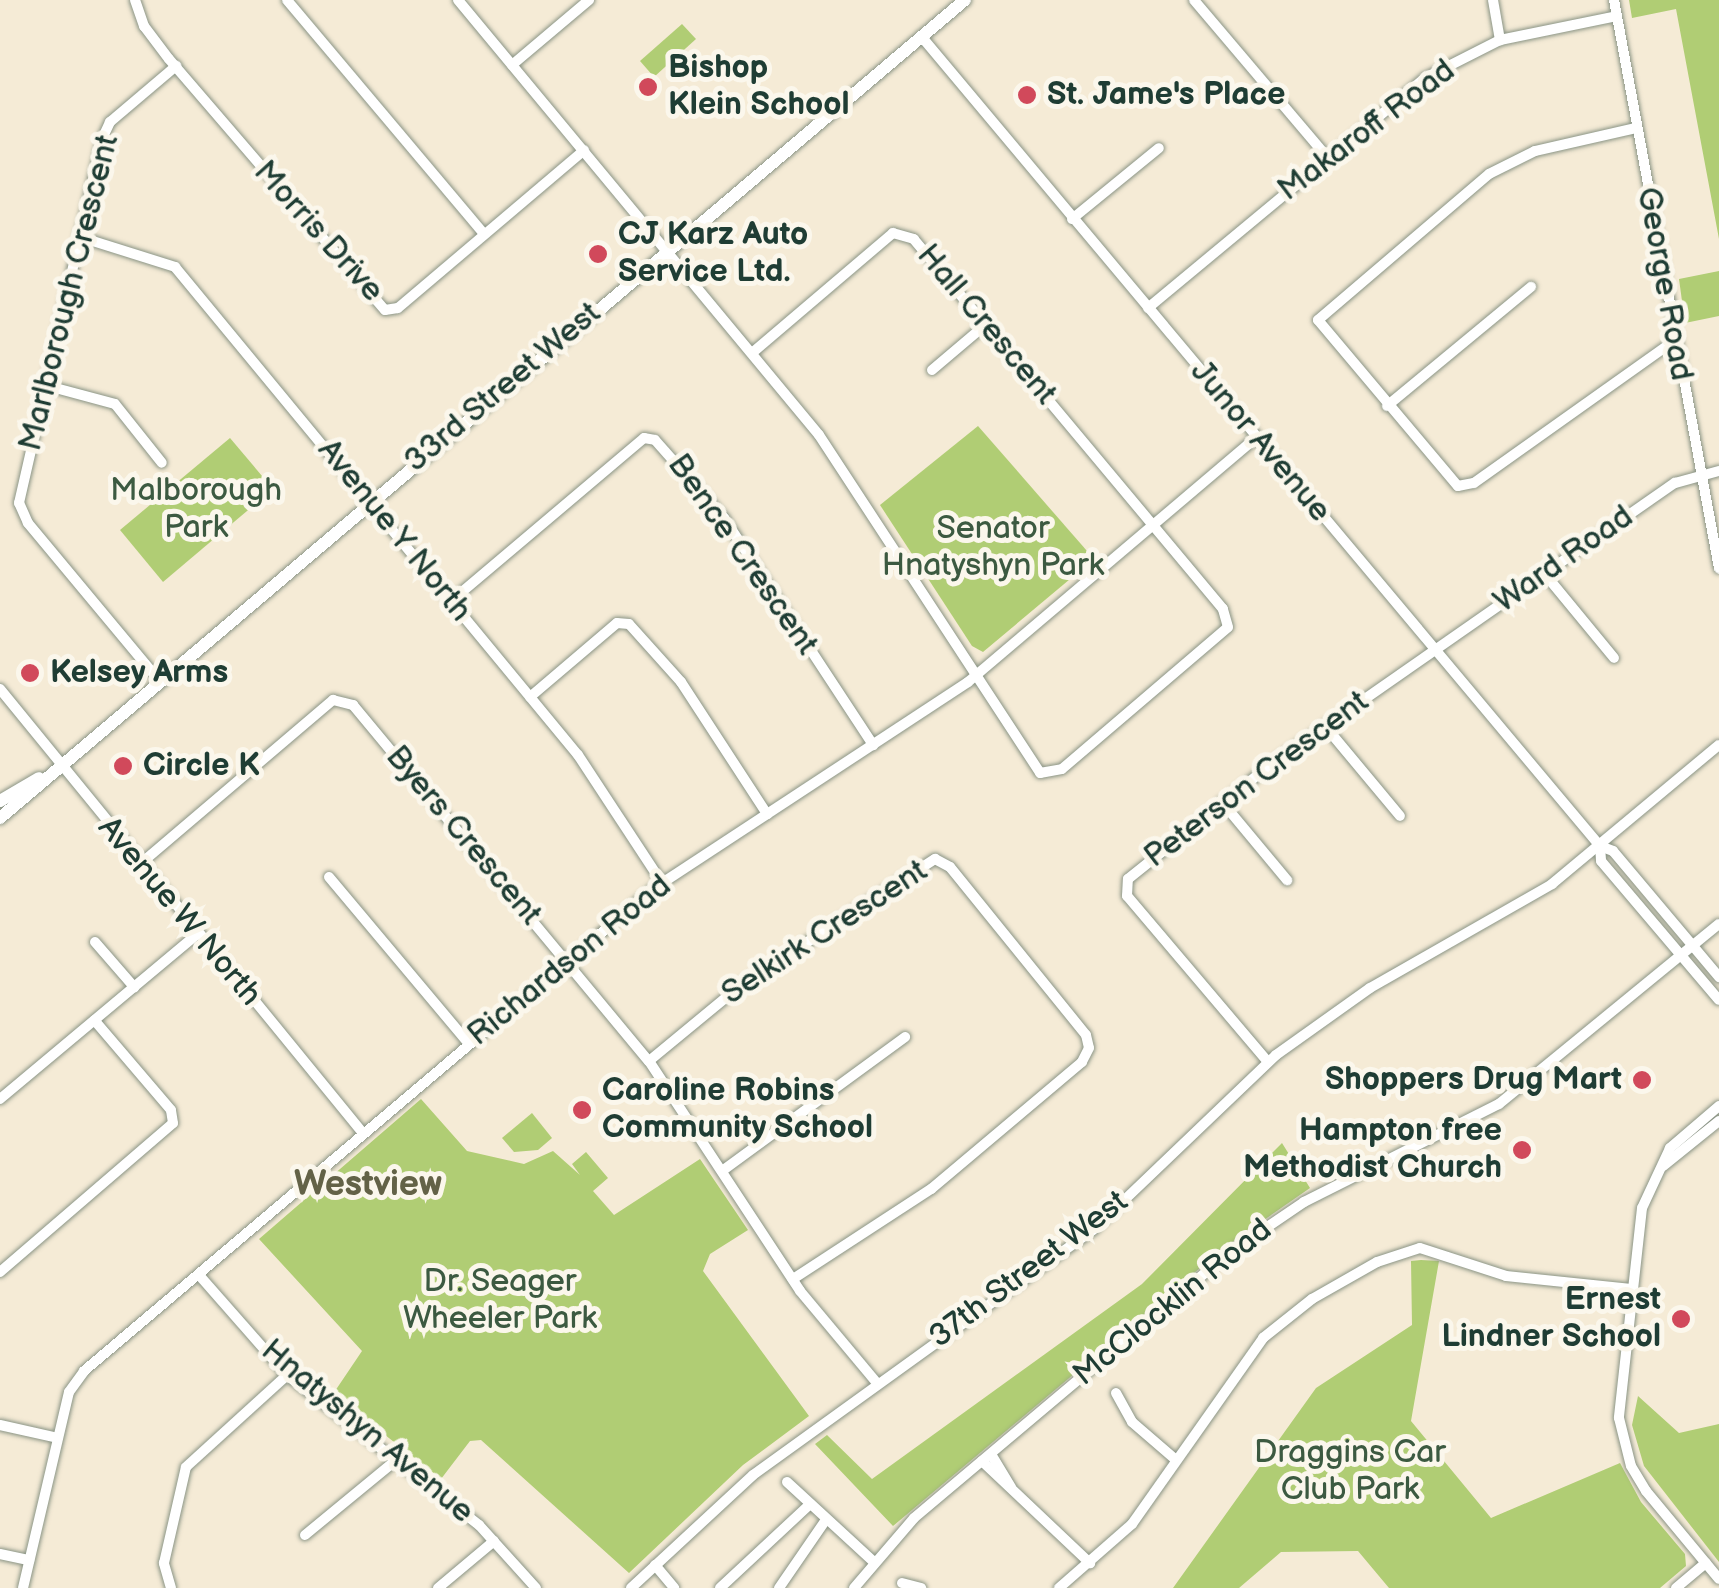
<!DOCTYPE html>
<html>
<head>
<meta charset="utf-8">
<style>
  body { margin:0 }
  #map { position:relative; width:1719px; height:1588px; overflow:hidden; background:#f5ebd6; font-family:"Balsamiq Sans",sans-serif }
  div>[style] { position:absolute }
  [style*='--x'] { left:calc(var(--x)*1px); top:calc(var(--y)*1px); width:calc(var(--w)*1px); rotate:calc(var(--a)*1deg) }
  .green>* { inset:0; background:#b0cd74 }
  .roads { filter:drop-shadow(0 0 2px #8a9485) drop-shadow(0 0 2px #8a9485) }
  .minor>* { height:10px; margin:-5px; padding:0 5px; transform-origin:5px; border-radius:5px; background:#fff }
  .major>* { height:12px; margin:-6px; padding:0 6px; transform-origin:6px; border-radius:6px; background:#fff }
  .dots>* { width:28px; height:28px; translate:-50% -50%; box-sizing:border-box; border:5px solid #fbf7ec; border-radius:50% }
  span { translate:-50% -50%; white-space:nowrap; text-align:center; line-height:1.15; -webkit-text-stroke:10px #fbf7ec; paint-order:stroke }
  .poi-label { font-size:32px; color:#1f3d34; font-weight:700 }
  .left { translate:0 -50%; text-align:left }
  .right { translate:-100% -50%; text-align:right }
  .street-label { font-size:32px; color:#1f3d34 }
  .park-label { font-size:32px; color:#3c5a41 }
  .neighbourhood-label { font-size:35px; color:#636247; font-weight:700 }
</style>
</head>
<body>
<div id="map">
  <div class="green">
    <i style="clip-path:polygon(1629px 0,1719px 0,1719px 239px,1676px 9px,1632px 18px)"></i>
    <i style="clip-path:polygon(682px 24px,696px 39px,654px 77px,640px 61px)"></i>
    <i style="clip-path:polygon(1719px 271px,1719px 316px,1685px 323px,1679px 279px)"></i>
    <i style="clip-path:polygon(978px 426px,1094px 559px,983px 652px,972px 646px,880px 505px)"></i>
    <i style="clip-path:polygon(230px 438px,273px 489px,163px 582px,120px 530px)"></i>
    <i style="clip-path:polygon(421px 1099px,467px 1151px,524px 1164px,553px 1151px,580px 1175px,572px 1164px,586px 1152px,608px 1178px,593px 1191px,614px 1215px,700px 1159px,748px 1230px,710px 1254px,703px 1271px,809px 1416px,743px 1465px,629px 1573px,481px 1440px,470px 1441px,441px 1479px,333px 1394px,362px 1351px,259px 1239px)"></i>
    <i style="clip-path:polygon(532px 1113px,552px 1138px,538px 1150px,514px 1152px,502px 1138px)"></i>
    <i style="clip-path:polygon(1282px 1143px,1310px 1188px,1225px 1247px,893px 1526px,815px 1444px,827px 1435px,872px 1479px,1142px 1284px)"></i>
    <i style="clip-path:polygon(1421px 1260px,1439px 1261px,1411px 1421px,1491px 1518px,1620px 1463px,1641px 1502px,1685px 1554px,1686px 1566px,1660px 1588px,1389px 1588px,1358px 1551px,1281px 1552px,1239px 1588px,1173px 1588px,1316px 1388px,1412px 1325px,1411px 1261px)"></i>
    <i style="clip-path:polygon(1638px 1396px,1679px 1433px,1719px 1424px,1719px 1562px,1644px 1466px,1632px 1425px)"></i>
  </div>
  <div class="roads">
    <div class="minor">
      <i style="--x:135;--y:0;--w:28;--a:71"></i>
      <i style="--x:144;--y:26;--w:41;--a:52.9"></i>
      <i style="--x:169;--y:59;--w:331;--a:49.3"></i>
      <i style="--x:385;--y:310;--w:13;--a:-9"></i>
      <i style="--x:398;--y:308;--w:244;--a:-40.3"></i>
      <i style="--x:287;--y:0;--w:306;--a:49.9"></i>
      <i style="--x:458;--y:0;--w:565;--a:50.31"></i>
      <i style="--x:819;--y:435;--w:404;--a:56.8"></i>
      <i style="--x:1040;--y:773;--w:22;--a:-10"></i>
      <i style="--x:1062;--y:769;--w:218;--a:-40.5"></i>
      <i style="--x:1228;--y:627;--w:19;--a:-106"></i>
      <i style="--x:1223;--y:609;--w:482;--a:-129.9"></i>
      <i style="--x:914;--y:239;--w:22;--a:-164"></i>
      <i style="--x:893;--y:233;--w:185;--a:139.6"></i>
      <i style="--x:1194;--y:0;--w:206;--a:49.7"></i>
      <i style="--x:1493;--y:0;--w:41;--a:80.1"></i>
      <i style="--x:1614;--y:0;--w:578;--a:79.53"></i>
      <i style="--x:921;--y:36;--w:1057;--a:50.03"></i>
      <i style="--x:1600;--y:846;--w:14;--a:21"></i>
      <i style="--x:1613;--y:851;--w:165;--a:49.9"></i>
      <i style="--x:512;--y:65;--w:101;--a:-40.2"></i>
      <i style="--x:1636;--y:128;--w:104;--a:167.2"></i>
      <i style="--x:1535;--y:151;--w:51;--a:153.4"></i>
      <i style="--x:1489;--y:174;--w:225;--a:139.5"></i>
      <i style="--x:1318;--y:320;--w:217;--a:49.9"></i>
      <i style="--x:1458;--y:486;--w:16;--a:-11"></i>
      <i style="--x:1474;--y:483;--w:247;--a:-35.4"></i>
      <i style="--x:1072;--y:219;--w:112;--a:-39.2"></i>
      <i style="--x:80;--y:237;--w:100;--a:17.5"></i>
      <i style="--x:175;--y:267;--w:633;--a:50.45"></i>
      <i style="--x:578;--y:755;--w:153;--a:56.7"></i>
      <i style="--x:1148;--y:308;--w:360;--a:-39.7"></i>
      <i style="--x:1425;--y:78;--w:84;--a:-26.9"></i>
      <i style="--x:1500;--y:40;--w:119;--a:-11.6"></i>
      <i style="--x:932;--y:370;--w:70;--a:-40.3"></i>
      <i style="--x:48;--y:386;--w:69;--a:15"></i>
      <i style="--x:115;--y:404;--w:75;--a:51.5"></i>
      <i style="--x:1387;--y:406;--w:187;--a:-39.6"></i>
      <i style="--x:1544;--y:573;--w:110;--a:50.5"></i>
      <i style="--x:450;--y:602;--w:254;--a:-40.2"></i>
      <i style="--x:644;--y:438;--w:11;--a:10"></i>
      <i style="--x:655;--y:440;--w:104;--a:48.5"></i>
      <i style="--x:724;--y:518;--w:272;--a:56.7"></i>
      <i style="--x:157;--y:678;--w:202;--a:-129.8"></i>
      <i style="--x:28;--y:523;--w:22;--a:-114"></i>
      <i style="--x:19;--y:503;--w:376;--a:-77.1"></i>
      <i style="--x:103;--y:137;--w:17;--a:-65"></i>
      <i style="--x:110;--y:122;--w:87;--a:-40.3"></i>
      <i style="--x:0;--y:689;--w:572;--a:50.75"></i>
      <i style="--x:530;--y:697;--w:114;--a:-40.4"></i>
      <i style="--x:617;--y:623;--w:12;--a:5"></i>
      <i style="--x:629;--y:624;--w:78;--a:48.1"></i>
      <i style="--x:681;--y:682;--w:158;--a:56.9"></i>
      <i style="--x:1325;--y:726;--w:117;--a:50.2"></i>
      <i style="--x:1222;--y:802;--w:102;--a:50.2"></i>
      <i style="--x:1600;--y:846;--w:15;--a:86"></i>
      <i style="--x:1601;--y:861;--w:182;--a:49.7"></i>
      <i style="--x:139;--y:865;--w:255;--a:-40.4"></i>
      <i style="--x:333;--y:700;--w:21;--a:14"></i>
      <i style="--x:353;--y:705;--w:463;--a:50.3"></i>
      <i style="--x:649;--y:1061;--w:275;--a:56.7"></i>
      <i style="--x:800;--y:1291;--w:120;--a:50.1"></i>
      <i style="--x:329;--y:877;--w:218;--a:50"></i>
      <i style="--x:95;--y:942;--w:60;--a:49.1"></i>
      <i style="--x:649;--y:1061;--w:118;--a:-39.5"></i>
      <i style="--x:740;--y:986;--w:233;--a:-33.1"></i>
      <i style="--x:935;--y:859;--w:17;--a:28"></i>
      <i style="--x:950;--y:867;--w:216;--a:51"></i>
      <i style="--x:1086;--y:1035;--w:13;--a:77"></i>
      <i style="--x:1089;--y:1048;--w:16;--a:117"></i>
      <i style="--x:1082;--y:1062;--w:197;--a:139.9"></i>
      <i style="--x:931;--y:1189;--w:165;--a:146.9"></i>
      <i style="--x:1268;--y:1062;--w:218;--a:-130.3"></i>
      <i style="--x:1127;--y:896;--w:17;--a:-87"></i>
      <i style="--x:1128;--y:879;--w:186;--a:-38.7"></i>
      <i style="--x:1273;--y:763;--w:490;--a:-34.9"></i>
      <i style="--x:1675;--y:483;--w:46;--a:-15.3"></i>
      <i style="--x:0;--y:1099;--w:257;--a:-39.9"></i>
      <i style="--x:1719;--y:1106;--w:65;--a:139.4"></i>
      <i style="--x:1670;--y:1148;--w:66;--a:115"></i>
      <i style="--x:1642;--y:1208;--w:211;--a:96.3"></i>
      <i style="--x:1619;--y:1418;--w:49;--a:76"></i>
      <i style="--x:1631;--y:1466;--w:29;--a:59"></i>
      <i style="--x:1646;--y:1491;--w:114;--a:50.3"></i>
      <i style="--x:1663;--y:1166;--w:72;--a:-38.8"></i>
      <i style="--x:722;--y:1171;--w:227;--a:-36.2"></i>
      <i style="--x:0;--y:1272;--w:228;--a:-40.7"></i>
      <i style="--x:173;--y:1123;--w:13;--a:-99"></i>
      <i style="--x:171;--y:1110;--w:118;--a:-130.5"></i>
      <i style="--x:199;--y:1275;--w:133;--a:48.7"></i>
      <i style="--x:287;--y:1375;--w:244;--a:38"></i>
      <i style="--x:479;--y:1525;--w:85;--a:47.9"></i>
      <i style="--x:1116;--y:1393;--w:33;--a:61"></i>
      <i style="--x:1132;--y:1422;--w:57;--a:40.7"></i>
      <i style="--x:0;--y:1425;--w:59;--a:12.6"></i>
      <i style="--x:991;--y:1454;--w:39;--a:59"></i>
      <i style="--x:982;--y:1461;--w:149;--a:43.4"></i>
      <i style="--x:787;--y:1482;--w:117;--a:42.6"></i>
      <i style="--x:305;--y:1535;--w:117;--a:-39.4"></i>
      <i style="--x:0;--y:1554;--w:30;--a:12"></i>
      <i style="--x:655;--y:1565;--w:30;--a:50"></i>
      <i style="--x:902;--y:1583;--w:20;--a:15"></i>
      <i style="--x:23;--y:1588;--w:201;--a:-76.8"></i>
      <i style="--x:69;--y:1392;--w:26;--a:-54"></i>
      <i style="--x:84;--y:1371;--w:746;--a:-40.27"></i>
      <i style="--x:653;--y:889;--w:377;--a:-33.3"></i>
      <i style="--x:968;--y:682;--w:377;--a:-40.3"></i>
      <i style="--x:171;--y:1588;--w:26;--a:-106"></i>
      <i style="--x:164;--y:1563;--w:98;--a:-77.1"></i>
      <i style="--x:186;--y:1467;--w:137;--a:-42.3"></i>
      <i style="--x:438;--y:1588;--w:73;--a:-40"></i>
      <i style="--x:631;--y:1588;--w:166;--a:-42.8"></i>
      <i style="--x:753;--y:1475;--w:419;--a:-35.8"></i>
      <i style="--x:1093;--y:1230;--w:253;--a:-43.7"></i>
      <i style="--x:1276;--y:1055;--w:115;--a:-35.5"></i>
      <i style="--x:1370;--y:988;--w:210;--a:-29.7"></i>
      <i style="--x:1552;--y:884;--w:217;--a:-39.8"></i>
      <i style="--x:720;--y:1588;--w:122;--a:-43"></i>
      <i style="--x:779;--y:1588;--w:81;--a:-55.5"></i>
      <i style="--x:854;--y:1588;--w:92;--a:-49.4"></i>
      <i style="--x:914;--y:1518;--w:412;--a:-40.1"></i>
      <i style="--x:1229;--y:1253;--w:91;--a:-34.2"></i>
      <i style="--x:1304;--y:1202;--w:218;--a:-26.7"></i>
      <i style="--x:1499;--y:1104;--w:284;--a:-39.3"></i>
      <i style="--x:1059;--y:1588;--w:97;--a:-41.2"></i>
      <i style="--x:1132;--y:1524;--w:228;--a:-54.8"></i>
      <i style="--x:1263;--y:1338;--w:63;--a:-38.5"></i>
      <i style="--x:1312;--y:1299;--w:75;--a:-29.6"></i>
      <i style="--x:1377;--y:1262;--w:45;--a:-18"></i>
      <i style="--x:1420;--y:1248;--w:90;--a:18"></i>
      <i style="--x:1506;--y:1276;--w:126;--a:5.9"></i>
      <i style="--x:1676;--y:1588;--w:39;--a:-40"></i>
    </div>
    <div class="major">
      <i style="--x:0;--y:801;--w:45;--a:-30.5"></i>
      <i style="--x:0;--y:818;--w:1265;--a:-40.29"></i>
    </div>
  </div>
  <div class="dots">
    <i style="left:648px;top:87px;background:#d1495b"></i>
    <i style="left:1027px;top:95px;background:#d1495b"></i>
    <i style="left:598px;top:254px;background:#d1495b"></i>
    <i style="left:30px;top:673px;background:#d1495b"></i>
    <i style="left:123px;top:766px;background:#d1495b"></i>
    <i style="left:1642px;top:1080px;background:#d1495b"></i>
    <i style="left:582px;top:1110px;background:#d1495b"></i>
    <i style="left:1522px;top:1150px;background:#d1495b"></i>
    <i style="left:1681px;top:1319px;background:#d1495b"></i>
  </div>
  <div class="poi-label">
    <span class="left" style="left:668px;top:87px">Bishop<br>Klein School</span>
    <span class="left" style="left:1047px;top:95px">St. Jame's Place</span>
    <span class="left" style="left:618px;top:254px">CJ Karz Auto<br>Service Ltd.</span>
    <span class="left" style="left:50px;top:673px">Kelsey Arms</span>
    <span class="left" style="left:143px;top:766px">Circle K</span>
    <span class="right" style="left:1622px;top:1080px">Shoppers Drug Mart</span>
    <span class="left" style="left:602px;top:1110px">Caroline Robins<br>Community School</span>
    <span class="right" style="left:1502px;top:1150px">Hampton free<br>Methodist Church</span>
    <span class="right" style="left:1661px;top:1319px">Ernest<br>Lindner School</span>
  </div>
  <div class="street-label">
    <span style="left:1367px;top:131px;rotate:-37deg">Makaroff Road</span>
    <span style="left:318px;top:232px;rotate:48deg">Morris Drive</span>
    <span style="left:1664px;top:284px;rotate:80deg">George Road</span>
    <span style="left:70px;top:293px;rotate:-76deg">Marlborough Crescent</span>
    <span style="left:986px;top:325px;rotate:50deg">Hall Crescent</span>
    <span style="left:503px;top:388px;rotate:-40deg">33rd Street West</span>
    <span style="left:1260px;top:442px;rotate:50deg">Junor Avenue</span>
    <span style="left:394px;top:531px;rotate:51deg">Avenue Y North</span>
    <span style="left:742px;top:555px;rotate:55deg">Bence Crescent</span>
    <span style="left:1564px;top:560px;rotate:-35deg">Ward Road</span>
    <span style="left:1257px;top:780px;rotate:-37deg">Peterson Crescent</span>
    <span style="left:463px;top:836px;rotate:50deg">Byers Crescent</span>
    <span style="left:179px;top:912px;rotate:50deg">Avenue W North</span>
    <span style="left:825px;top:933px;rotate:-33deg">Selkirk Crescent</span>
    <span style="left:570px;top:961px;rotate:-39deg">Richardson Road</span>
    <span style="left:1029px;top:1270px;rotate:-37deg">37th Street West</span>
    <span style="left:1173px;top:1303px;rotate:-39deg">McClocklin Road</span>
    <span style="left:367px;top:1432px;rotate:40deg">Hnatyshyn Avenue</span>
  </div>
  <div class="park-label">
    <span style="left:196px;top:510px">Malborough<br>Park</span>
    <span style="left:993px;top:548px">Senator<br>Hnatyshyn Park</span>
    <span style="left:500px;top:1301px">Dr. Seager<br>Wheeler Park</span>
    <span style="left:1350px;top:1472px">Draggins Car<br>Club Park</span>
  </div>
  <div class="neighbourhood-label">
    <span style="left:368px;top:1185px">Westview</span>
  </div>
</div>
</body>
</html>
